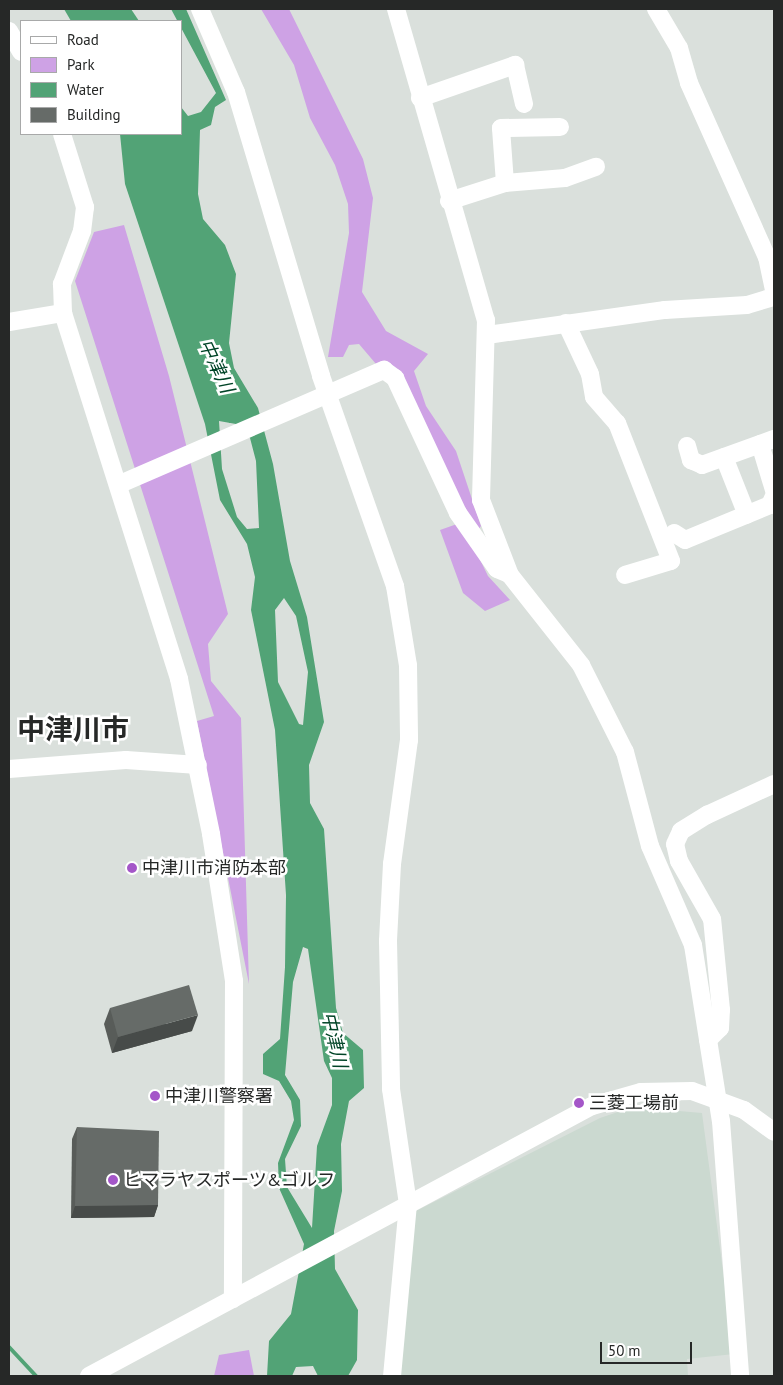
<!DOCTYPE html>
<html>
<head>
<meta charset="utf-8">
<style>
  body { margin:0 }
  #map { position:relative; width:783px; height:1385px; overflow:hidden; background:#dae0dc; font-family:"PT Sans","Noto Sans JP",sans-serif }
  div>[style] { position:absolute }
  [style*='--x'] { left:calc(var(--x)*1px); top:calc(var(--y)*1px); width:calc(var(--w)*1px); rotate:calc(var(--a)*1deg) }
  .built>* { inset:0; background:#cbd9d0 }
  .green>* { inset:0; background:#cea2e5 }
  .water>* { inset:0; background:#52a376 }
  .stream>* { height:4px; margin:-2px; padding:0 2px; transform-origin:2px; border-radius:2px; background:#52a376 }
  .minor>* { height:18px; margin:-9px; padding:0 9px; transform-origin:9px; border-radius:9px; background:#fff }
  .wall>* { inset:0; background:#585c59 }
  .shaded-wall>* { inset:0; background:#474b49 }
  .building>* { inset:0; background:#666b68 }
  .dots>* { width:14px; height:14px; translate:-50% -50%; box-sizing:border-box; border:2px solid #fff; border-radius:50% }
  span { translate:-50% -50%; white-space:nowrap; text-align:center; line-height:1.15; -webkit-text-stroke:5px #fff; paint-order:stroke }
  .poi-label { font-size:18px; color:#262827 }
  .left { translate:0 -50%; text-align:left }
  .water-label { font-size:19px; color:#004427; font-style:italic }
  .town-label { font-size:28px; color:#262827; font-weight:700 }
  .frame { position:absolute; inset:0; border:10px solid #262827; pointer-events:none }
  .legend { position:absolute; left:20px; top:20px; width:162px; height:115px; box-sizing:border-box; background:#fff; border:1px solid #a8a9a9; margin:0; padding:6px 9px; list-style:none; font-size:15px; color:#262827 }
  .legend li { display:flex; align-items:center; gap:10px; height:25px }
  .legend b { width:25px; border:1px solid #a8a9a9 }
  .scale { position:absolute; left:600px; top:1342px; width:92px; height:22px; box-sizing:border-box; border:2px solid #262827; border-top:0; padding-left:6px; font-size:15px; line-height:18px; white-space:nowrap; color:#262827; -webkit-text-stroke:4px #fff; paint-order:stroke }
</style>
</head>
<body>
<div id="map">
  <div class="built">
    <i style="clip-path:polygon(633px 1107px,702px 1113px,734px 1354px,687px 1359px,688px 1376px,396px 1376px,412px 1213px,600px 1118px)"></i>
  </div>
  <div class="green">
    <i style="clip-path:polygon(261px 9px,289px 9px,363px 159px,373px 198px,362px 292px,386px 331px,428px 354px,414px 371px,426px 406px,456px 451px,481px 526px,471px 541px,488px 576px,510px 600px,485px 611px,463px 593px,440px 530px,457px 524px,396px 374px,376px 364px,359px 344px,349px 345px,343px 357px,328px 357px,349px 233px,348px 204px,335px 165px,310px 118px,294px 65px)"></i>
    <i style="clip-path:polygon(124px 225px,169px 376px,228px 614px,208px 644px,211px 681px,241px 718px,249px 984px,197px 721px,214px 716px,75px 281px,94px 232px)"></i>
    <i style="clip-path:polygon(249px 1350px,254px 1376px,214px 1376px,219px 1355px)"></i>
  </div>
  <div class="water">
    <i style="clip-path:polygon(64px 9px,131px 9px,139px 21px,71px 21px)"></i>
    <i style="clip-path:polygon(evenodd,171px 9px,186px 9px,226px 100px,215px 107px,211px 125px,200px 130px,198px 194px,203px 219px,225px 245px,236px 274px,229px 343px,234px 368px,258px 408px,273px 464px,290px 561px,307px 617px,324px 722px,309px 765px,310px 803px,324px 829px,336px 1008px,343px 1033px,363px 1050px,364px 1088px,349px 1101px,341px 1144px,342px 1191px,334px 1231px,335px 1269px,358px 1310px,357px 1360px,348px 1376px,318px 1376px,313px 1366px,296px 1367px,292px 1376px,267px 1376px,269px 1341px,291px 1314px,304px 1244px,279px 1188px,278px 1163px,294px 1120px,291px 1101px,279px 1081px,263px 1074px,263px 1054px,280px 1039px,285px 967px,286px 895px,275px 730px,251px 610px,255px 577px,247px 544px,220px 500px,205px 424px,125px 184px,120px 134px,181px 134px,181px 107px,188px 116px,201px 112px,216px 93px,171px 9px,219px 421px,236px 424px,250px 438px,256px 461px,259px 528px,247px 529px,237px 517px,222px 469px,219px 421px,171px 9px,284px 598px,296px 616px,308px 672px,303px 725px,299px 724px,278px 682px,275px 610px,284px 598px,171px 9px,303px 947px,308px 949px,324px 1061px,332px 1078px,332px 1105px,317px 1146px,312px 1228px,287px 1187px,285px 1159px,301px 1126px,300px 1100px,285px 1075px,293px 982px,303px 947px)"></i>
  </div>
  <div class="stream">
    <i style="--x:9;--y:1347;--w:40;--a:47"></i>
  </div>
  <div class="minor">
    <i style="--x:200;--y:9;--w:90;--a:66.6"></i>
    <i style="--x:236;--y:92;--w:296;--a:73.3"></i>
    <i style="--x:321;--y:376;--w:223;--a:70.6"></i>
    <i style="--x:395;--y:586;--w:80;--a:80.7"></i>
    <i style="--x:408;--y:665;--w:75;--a:89.2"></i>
    <i style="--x:409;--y:740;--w:125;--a:97.8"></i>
    <i style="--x:392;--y:864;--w:77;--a:93"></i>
    <i style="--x:388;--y:941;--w:148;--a:88.8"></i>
    <i style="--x:391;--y:1089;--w:116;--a:81.6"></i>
    <i style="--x:408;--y:1204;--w:173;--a:95.3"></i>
    <i style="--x:396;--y:9;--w:324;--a:73.9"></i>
    <i style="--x:486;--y:320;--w:180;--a:91.6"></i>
    <i style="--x:481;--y:500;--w:80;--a:68.9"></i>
    <i style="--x:510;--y:575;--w:115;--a:51.7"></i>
    <i style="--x:581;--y:665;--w:97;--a:63.2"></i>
    <i style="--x:625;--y:752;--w:97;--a:75.1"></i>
    <i style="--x:650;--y:846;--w:108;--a:66.5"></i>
    <i style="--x:693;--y:945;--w:178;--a:81"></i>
    <i style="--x:721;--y:1121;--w:256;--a:85.7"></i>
    <i style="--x:656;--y:9;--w:45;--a:59.5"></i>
    <i style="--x:679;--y:48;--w:36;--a:74"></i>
    <i style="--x:689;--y:83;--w:191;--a:65.9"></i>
    <i style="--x:767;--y:257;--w:33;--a:78"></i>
    <i style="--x:9;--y:31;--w:24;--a:60"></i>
    <i style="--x:420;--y:98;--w:101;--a:-19.2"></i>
    <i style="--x:515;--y:65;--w:40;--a:77"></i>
    <i style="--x:62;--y:134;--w:77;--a:72.5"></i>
    <i style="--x:85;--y:207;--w:24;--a:97"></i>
    <i style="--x:82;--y:231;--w:57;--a:110.7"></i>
    <i style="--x:62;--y:284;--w:29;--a:88"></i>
    <i style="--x:63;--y:313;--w:384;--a:72.4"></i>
    <i style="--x:179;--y:679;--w:158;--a:78.3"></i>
    <i style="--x:211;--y:834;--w:149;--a:81.1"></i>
    <i style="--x:234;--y:981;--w:318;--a:90.2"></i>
    <i style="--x:505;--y:183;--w:55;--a:-94.2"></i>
    <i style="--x:501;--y:128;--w:59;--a:-1"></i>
    <i style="--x:449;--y:201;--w:59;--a:-17.8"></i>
    <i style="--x:505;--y:183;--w:60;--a:-4.8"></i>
    <i style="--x:565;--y:178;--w:33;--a:-20"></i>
    <i style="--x:9;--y:322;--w:55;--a:-9.5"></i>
    <i style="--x:566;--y:323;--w:56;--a:64.8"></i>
    <i style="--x:590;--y:374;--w:23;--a:80"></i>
    <i style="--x:594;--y:397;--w:35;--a:49"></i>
    <i style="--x:617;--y:423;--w:148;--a:68.6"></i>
    <i style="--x:671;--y:561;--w:48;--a:163.1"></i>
    <i style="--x:487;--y:335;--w:180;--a:-8"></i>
    <i style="--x:665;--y:310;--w:82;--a:-3.5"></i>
    <i style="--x:747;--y:305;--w:28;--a:-17"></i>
    <i style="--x:760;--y:444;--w:48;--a:73.1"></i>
    <i style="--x:687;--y:446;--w:15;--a:74"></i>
    <i style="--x:691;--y:460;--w:12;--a:24"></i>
    <i style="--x:702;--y:465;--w:77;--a:-19.9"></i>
    <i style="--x:724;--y:457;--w:62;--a:68.4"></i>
    <i style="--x:120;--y:484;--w:288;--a:-23.4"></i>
    <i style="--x:384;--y:370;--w:14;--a:36"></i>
    <i style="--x:395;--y:378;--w:149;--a:65"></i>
    <i style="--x:458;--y:513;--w:68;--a:55.1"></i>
    <i style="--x:497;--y:569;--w:13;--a:23"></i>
    <i style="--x:674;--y:533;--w:13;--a:32"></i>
    <i style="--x:685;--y:540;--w:92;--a:-22.4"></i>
    <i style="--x:770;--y:505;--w:10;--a:-66"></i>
    <i style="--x:9;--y:769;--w:117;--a:-4.4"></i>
    <i style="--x:126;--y:760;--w:72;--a:4"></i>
    <i style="--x:708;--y:1040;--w:17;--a:-45"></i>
    <i style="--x:720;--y:1028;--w:18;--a:-87"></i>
    <i style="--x:721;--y:1010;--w:91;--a:-95.6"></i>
    <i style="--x:712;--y:919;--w:67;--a:-119.6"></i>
    <i style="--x:679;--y:861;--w:17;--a:-103"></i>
    <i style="--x:675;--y:844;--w:14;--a:-65"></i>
    <i style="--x:681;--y:831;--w:31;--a:-32"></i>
    <i style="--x:707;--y:815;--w:74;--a:-24.8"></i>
    <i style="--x:89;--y:1376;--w:571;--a:-28.23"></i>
    <i style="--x:592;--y:1106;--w:51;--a:-15.9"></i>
    <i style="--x:641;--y:1092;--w:51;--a:-1.1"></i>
    <i style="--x:692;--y:1091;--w:55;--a:20.1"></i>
    <i style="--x:744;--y:1110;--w:37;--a:36"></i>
  </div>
  <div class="wall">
    <i style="clip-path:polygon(110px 1008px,192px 1031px,112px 1053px,104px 1024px)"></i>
    <i style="clip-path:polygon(77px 1127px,158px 1205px,154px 1217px,71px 1218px,72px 1139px)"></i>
  </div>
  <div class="shaded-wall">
    <i style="clip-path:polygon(198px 1015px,192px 1031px,112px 1053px,118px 1037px)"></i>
    <i style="clip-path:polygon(158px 1205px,154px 1217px,71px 1218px,75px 1206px)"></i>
  </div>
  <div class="building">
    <i style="clip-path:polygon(189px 985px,198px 1015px,118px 1037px,110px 1008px)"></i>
    <i style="clip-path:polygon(77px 1127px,159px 1131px,158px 1205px,75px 1206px)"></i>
  </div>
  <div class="dots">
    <i style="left:132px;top:868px;background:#a456c8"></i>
    <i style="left:155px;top:1096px;background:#a456c8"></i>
    <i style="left:579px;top:1103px;background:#a456c8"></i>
    <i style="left:113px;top:1180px;background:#a456c8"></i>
  </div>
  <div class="poi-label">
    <span class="left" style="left:142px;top:868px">中津川市消防本部</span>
    <span class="left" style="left:165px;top:1096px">中津川警察署</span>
    <span class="left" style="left:589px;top:1103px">三菱工場前</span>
    <span class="left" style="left:123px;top:1180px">ヒマラヤスポーツ&amp;ゴルフ</span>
  </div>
  <div class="water-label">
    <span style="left:216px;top:366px;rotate:65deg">中津川</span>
    <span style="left:334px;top:1040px;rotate:77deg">中津川</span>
  </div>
  <div class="town-label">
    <span style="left:73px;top:729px">中津川市</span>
  </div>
  <div class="frame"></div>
  <ul class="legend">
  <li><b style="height:6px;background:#fff"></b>Road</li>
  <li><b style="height:14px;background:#cea2e5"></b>Park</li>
  <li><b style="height:14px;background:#52a376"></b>Water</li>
  <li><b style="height:14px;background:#666b68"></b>Building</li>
  </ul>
  <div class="scale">50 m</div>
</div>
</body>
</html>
